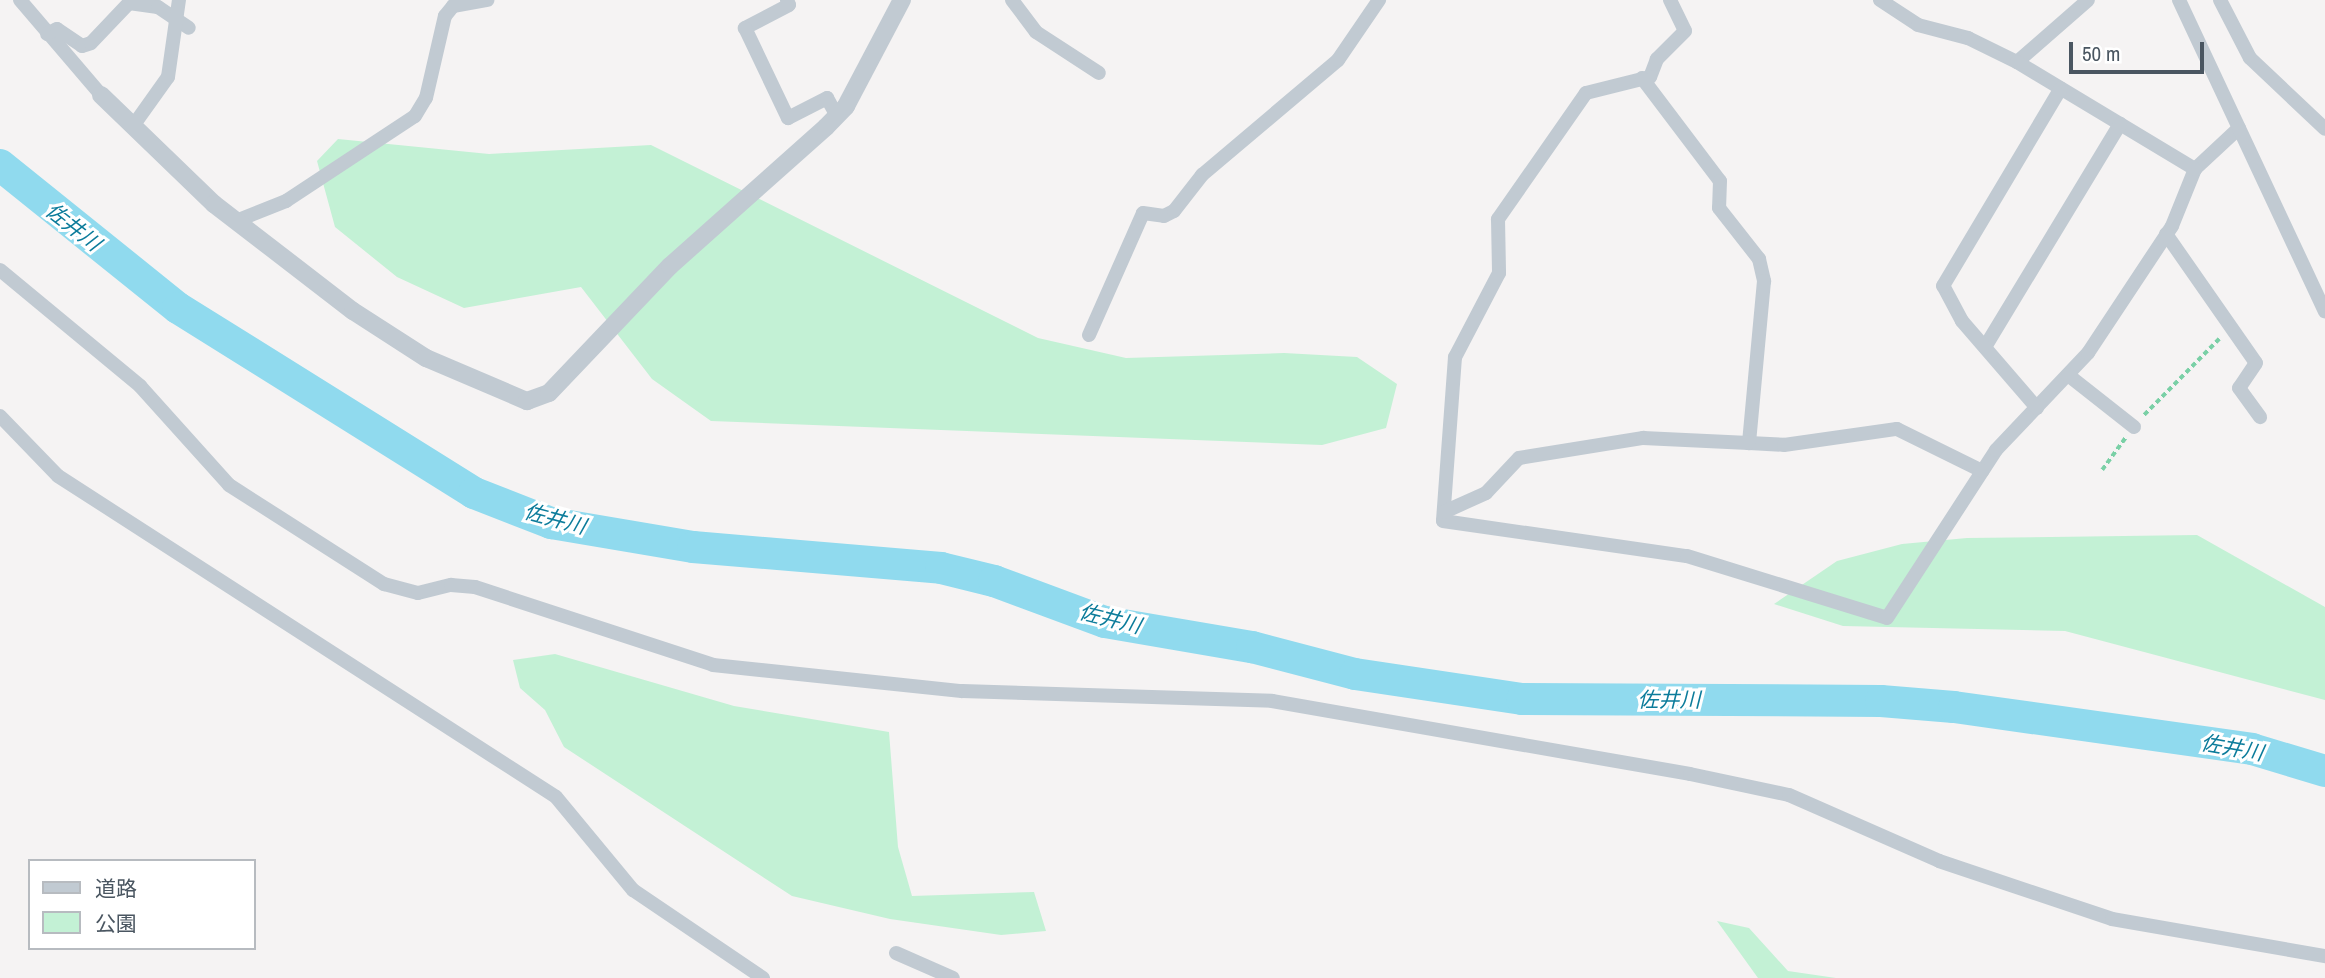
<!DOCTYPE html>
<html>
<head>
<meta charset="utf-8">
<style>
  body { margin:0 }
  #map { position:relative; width:2325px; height:978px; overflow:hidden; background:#f5f3f3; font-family:"Archivo Narrow","Noto Sans JP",sans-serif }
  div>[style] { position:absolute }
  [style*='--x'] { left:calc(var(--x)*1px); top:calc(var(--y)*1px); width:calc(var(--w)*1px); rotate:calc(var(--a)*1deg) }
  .green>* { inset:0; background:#c3f1d5 }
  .river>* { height:32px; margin:-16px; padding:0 16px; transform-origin:16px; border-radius:16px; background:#90daee }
  .path>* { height:3.5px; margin-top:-1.75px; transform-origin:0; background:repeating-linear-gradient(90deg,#7ad0a6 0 5px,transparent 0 8.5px) }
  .minor>* { height:14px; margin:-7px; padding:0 7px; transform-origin:7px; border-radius:7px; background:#c1cad2 }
  .tertiary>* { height:18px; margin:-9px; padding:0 9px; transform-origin:9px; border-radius:9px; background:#c1cad2 }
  span { translate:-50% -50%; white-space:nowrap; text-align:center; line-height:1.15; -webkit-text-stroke:6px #fff; paint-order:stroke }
  .water-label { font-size:21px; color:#0c7c9b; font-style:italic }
  .legend { position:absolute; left:28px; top:859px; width:228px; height:91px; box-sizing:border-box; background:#fff; border:2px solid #b7bbc0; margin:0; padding:9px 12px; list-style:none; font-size:21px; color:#4a5661 }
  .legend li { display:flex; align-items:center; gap:14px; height:35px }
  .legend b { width:35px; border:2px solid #b7bbc0 }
  .scale { position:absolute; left:2069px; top:42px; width:135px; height:32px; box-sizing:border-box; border:4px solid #4a5661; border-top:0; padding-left:9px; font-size:21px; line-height:24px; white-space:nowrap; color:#4a5661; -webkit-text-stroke:5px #fff; paint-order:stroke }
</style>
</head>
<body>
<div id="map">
  <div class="green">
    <i style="clip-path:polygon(338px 139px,489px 154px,651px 145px,1038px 338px,1126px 358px,1284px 353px,1357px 357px,1397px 384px,1386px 428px,1322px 445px,711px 421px,652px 379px,581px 287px,464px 308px,397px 277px,335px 227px,317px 161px)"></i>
    <i style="clip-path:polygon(2197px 535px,2325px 607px,2325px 700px,2065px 631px,1843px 626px,1774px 604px,1837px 561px,1902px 544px,1967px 538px)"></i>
    <i style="clip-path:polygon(555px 654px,734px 706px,889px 732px,898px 847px,912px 896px,1034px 892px,1046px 931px,1001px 935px,890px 919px,792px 896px,564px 747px,545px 710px,520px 688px,513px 660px)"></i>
    <i style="clip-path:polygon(1717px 921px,1749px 928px,1788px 971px,1836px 978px,1758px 978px)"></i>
  </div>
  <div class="river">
    <i style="--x:0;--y:165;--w:228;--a:38.8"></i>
    <i style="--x:178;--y:308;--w:349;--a:32"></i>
    <i style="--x:474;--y:493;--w:83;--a:21.3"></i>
    <i style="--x:551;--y:523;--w:144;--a:9.6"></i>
    <i style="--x:693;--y:547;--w:249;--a:4.8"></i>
    <i style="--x:941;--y:568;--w:55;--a:13.8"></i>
    <i style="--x:994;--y:581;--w:118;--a:20.3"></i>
    <i style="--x:1105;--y:622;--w:149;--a:9.7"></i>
    <i style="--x:1252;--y:647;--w:106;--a:14.7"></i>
    <i style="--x:1355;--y:674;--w:169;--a:8.5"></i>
    <i style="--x:1522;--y:699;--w:359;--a:0.3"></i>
    <i style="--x:1881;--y:701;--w:73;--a:4.7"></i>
    <i style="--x:1954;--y:707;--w:301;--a:8"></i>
    <i style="--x:2252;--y:749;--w:76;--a:16.8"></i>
  </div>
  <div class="path">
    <i style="--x:2144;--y:415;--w:107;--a:-45.4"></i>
    <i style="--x:2102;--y:470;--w:41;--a:-54"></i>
  </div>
  <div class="minor">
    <i style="--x:20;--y:0;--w:125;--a:49.5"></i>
    <i style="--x:787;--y:0;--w:5;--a:68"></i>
    <i style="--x:789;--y:5;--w:50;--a:152.4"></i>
    <i style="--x:745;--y:28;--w:100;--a:64.5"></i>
    <i style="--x:788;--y:118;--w:44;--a:-27.1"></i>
    <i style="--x:827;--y:98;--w:21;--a:61"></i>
    <i style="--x:1012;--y:0;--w:40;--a:53"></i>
    <i style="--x:1036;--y:32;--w:75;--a:33.1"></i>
    <i style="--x:1670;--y:0;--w:34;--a:64"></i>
    <i style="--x:1685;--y:31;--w:40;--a:135"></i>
    <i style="--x:1657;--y:59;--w:19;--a:111"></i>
    <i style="--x:1650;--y:77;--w:66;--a:166"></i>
    <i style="--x:1586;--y:93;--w:154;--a:124.9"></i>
    <i style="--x:1498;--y:219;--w:54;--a:88.9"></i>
    <i style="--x:1499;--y:273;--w:95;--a:117.6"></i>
    <i style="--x:1455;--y:357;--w:164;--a:94.2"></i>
    <i style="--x:1443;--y:521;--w:246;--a:8.2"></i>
    <i style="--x:1687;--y:556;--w:209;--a:17.2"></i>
    <i style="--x:1887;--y:618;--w:200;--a:-57"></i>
    <i style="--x:1996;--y:450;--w:134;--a:-46.5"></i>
    <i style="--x:2088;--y:353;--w:152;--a:-56.5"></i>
    <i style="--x:2172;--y:226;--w:61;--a:-68"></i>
    <i style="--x:2195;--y:169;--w:60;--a:-43"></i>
    <i style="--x:1880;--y:0;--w:45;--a:33.3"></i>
    <i style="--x:1918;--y:25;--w:52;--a:14.6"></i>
    <i style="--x:1968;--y:38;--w:55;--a:26.1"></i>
    <i style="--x:2017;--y:62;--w:94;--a:-41.1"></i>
    <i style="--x:2179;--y:0;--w:344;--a:64.9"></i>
    <i style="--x:2220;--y:0;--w:65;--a:62.7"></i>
    <i style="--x:2250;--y:58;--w:103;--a:43.4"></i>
    <i style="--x:47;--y:34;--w:11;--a:-27"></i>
    <i style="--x:57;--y:29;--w:30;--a:34"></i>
    <i style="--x:82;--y:46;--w:9;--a:-18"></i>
    <i style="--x:91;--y:43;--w:55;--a:-46.5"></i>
    <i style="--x:129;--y:3;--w:29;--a:8"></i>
    <i style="--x:158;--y:7;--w:37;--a:34"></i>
    <i style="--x:2017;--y:62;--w:208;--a:31"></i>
    <i style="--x:1642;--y:78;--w:129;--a:52.9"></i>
    <i style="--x:1720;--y:181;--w:27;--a:92"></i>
    <i style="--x:1719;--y:208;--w:65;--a:51.9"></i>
    <i style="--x:1759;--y:259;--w:23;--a:77"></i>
    <i style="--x:1764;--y:281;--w:163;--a:95.3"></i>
    <i style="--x:1749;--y:443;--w:35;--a:3"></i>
    <i style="--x:1784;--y:445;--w:114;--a:-8.1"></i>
    <i style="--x:1897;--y:429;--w:95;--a:26.3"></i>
    <i style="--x:133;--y:126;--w:60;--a:-54.5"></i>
    <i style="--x:168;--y:77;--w:78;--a:-81.9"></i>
    <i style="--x:236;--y:221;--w:54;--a:-21.8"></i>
    <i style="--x:286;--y:201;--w:154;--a:-33.4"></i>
    <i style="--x:415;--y:116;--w:21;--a:-59"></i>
    <i style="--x:426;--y:98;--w:84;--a:-77"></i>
    <i style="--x:445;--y:16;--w:13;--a:-51"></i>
    <i style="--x:453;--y:6;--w:35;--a:-10"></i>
    <i style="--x:2166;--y:234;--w:157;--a:55.1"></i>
    <i style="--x:2256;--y:363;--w:30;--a:124"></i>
    <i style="--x:2239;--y:388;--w:36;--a:54"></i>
    <i style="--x:0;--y:270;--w:182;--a:39.6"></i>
    <i style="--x:140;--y:386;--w:133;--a:48"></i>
    <i style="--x:229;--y:485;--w:184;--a:32.6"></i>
    <i style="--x:384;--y:584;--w:35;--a:15"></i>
    <i style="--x:418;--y:593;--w:34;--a:-14"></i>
    <i style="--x:451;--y:585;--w:24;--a:5"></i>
    <i style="--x:475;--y:587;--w:250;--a:18.1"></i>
    <i style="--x:713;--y:665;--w:250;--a:6"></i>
    <i style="--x:962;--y:691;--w:310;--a:1.8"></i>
    <i style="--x:1272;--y:701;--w:424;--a:9.9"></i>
    <i style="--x:1690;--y:774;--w:101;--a:12"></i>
    <i style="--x:1789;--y:795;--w:164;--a:23.7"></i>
    <i style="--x:1939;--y:861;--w:182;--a:18.5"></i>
    <i style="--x:2112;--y:919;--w:216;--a:9.9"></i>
    <i style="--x:1089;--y:335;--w:133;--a:-66.1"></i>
    <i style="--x:1143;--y:213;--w:21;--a:8"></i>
    <i style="--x:1164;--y:216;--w:11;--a:-27"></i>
    <i style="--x:1174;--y:211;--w:46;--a:-52.1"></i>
    <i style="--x:1202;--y:175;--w:178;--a:-40.2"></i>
    <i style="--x:1338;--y:60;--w:73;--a:-55.7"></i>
    <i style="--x:1985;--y:347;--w:261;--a:-58.8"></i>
    <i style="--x:2068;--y:375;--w:84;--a:38.2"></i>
    <i style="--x:2037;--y:408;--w:115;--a:-130.8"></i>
    <i style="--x:1962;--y:321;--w:40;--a:-118"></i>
    <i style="--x:1943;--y:286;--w:230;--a:-59.2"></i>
    <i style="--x:0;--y:416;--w:83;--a:46"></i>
    <i style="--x:58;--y:476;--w:592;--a:32.8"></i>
    <i style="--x:556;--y:797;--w:121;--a:50.4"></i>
    <i style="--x:633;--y:890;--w:157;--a:34.1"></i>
    <i style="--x:1444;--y:512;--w:46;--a:-24.3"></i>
    <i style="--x:1486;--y:493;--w:48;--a:-46.7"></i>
    <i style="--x:1519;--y:458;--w:126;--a:-9.2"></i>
    <i style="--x:1643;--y:438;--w:106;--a:2.7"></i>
    <i style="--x:896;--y:953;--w:62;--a:23.7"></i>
  </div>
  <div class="tertiary">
    <i style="--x:101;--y:95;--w:157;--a:44"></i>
    <i style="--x:214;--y:204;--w:175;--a:37.6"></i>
    <i style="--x:353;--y:311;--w:87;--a:32.8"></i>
    <i style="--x:426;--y:358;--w:110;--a:23.1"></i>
    <i style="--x:527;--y:401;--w:23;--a:-20"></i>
    <i style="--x:549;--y:393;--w:175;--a:-46.4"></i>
    <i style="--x:670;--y:266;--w:209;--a:-41.7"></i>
    <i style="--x:826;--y:127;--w:29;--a:-46"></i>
    <i style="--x:846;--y:106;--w:120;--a:-62.2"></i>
  </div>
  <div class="water-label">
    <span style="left:73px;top:227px;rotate:38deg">佐井川</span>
    <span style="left:555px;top:519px;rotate:15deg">佐井川</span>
    <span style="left:1110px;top:619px;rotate:14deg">佐井川</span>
    <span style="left:1669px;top:700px">佐井川</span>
    <span style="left:2232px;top:748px;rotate:10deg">佐井川</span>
  </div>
  <ul class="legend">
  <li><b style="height:9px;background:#c1cad2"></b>道路</li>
  <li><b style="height:19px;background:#c3f1d5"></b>公園</li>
  </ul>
  <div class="scale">50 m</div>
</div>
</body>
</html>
